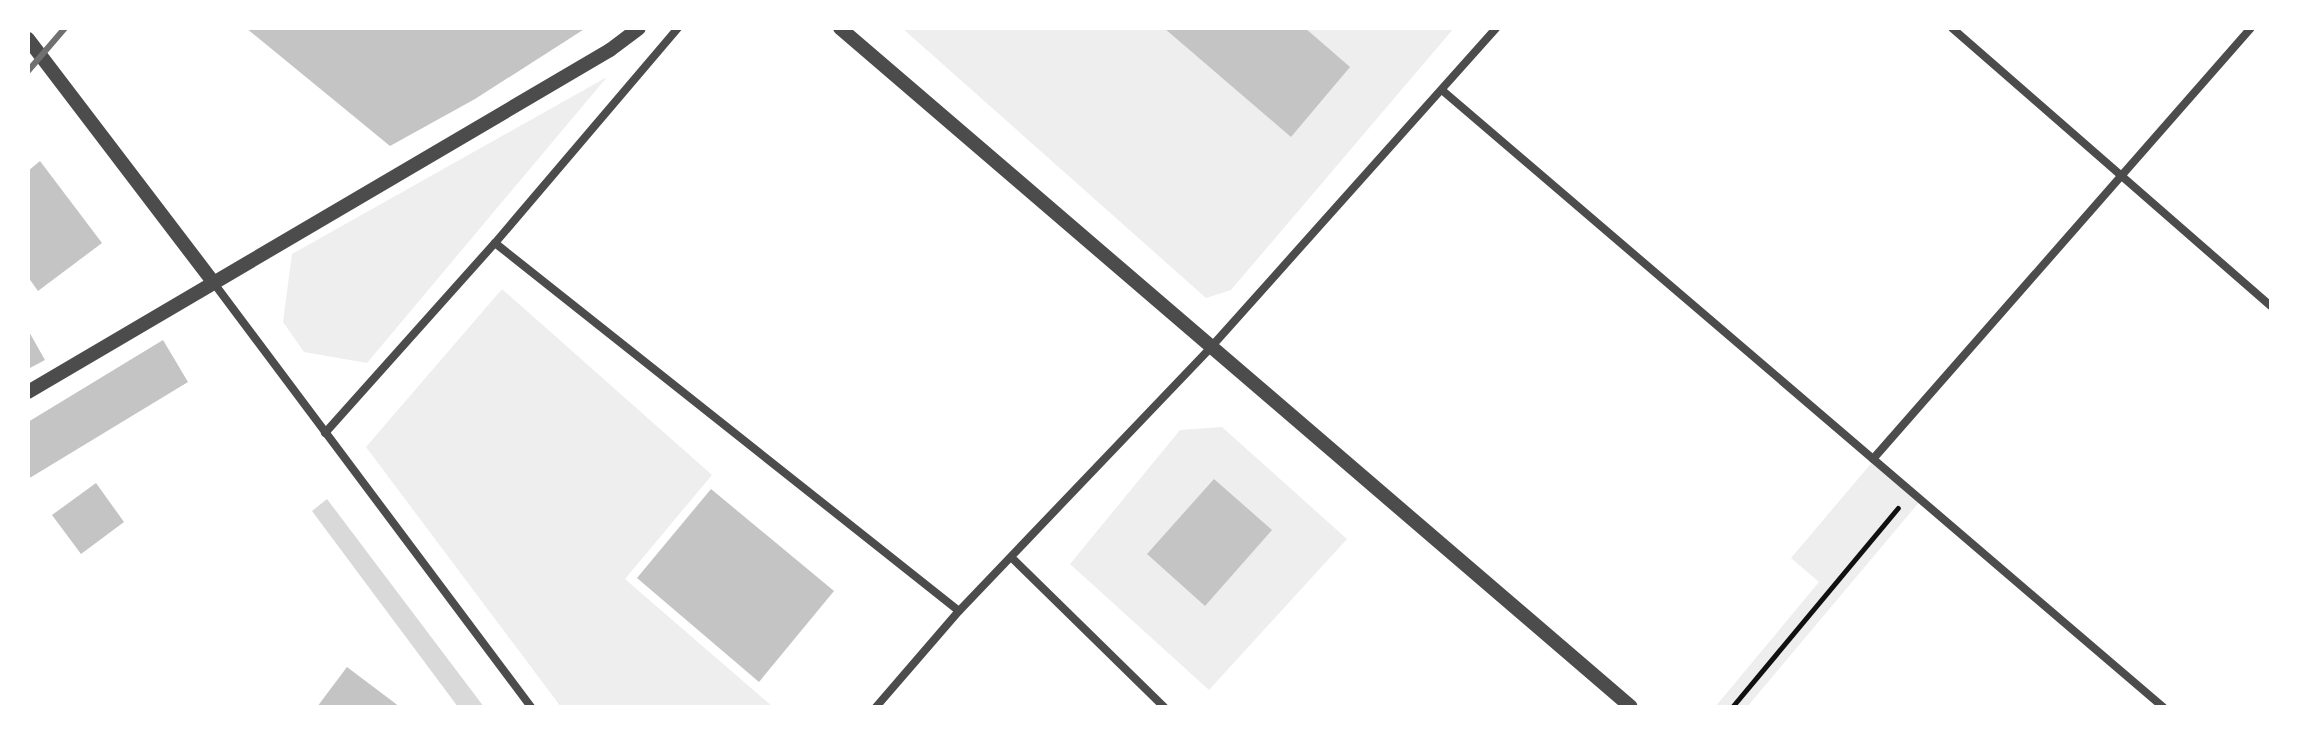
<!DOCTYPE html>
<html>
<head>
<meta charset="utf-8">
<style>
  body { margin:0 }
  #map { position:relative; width:2299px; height:735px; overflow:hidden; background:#fff; font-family:"Asap Condensed",sans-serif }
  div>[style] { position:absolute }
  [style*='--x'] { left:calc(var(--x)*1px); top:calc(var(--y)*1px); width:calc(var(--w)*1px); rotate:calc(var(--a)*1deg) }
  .green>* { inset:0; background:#eee }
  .water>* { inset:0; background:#d9d9d9 }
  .building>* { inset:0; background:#c4c4c4 }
  .path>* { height:5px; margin:-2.5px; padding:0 2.5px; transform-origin:2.5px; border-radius:2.5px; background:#111 }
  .minor>* { height:8px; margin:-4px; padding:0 4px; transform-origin:4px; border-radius:4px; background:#4c4c4c }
  .tertiary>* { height:14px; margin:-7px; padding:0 7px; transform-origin:7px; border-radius:7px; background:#4c4c4c }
  .rail>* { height:6px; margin:-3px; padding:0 3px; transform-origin:3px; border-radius:3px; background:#707070 }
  span { translate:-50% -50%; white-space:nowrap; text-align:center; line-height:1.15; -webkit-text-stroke:6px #fff; paint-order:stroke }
  .frame { position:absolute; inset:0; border:30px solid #fff; pointer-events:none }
</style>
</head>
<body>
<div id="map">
  <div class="green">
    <i style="clip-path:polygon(902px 28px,1454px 28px,1231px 290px,1206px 298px)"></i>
    <i style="clip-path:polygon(607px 77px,367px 363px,304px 352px,283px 322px,292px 254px)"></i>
    <i style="clip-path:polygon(502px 289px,712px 475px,625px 579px,773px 707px,561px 707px,366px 447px)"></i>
    <i style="clip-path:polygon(1222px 427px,1347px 539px,1209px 690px,1070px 564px,1180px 430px)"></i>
    <i style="clip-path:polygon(1874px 460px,1921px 500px,1747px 707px,1715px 707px,1819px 582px,1791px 558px)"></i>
  </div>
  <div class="water">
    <i style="clip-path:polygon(327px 499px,484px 707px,458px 707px,312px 511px)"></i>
  </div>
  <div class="building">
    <i style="clip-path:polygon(246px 28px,586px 28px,475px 99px,390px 146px)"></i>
    <i style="clip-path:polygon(1164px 28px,1305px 28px,1350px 67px,1291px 137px)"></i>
    <i style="clip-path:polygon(40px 161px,102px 243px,38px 291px,28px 277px,28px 171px)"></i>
    <i style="clip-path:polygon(28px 330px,45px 360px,28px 369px)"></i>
    <i style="clip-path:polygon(163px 340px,188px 382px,28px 479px,28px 422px)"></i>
    <i style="clip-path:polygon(1214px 479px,1272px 530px,1205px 606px,1147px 554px)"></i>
    <i style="clip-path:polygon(96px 483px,124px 522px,81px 554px,52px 515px)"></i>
    <i style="clip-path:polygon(711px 489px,834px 591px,759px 682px,637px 578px)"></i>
    <i style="clip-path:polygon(347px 667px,400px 707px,317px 707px)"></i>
  </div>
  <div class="path">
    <i style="--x:1732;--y:707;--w:259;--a:-50.2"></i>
  </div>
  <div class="minor">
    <i style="--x:1952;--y:28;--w:423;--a:41.1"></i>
    <i style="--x:1443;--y:91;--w:948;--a:40.55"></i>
    <i style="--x:495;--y:243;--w:592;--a:38.42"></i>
    <i style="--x:213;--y:282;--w:531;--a:53.19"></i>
    <i style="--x:325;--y:433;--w:255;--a:-48.2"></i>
    <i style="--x:495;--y:243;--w:282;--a:-49.6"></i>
    <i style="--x:1873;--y:459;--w:573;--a:-48.75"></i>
    <i style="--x:1012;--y:558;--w:213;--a:44.4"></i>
    <i style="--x:876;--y:707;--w:127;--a:-49.2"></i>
    <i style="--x:959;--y:611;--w:366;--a:-46.3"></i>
    <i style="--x:1212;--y:346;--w:426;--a:-48.2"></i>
  </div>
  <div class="tertiary">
    <i style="--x:840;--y:28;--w:1042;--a:40.64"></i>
    <i style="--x:28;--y:39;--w:305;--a:52.7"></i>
    <i style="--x:28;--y:392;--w:675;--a:-30.44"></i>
    <i style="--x:610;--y:50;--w:36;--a:-37"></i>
  </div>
  <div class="rail">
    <i style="--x:28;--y:71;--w:57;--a:-49.3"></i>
  </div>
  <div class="frame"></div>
</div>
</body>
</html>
